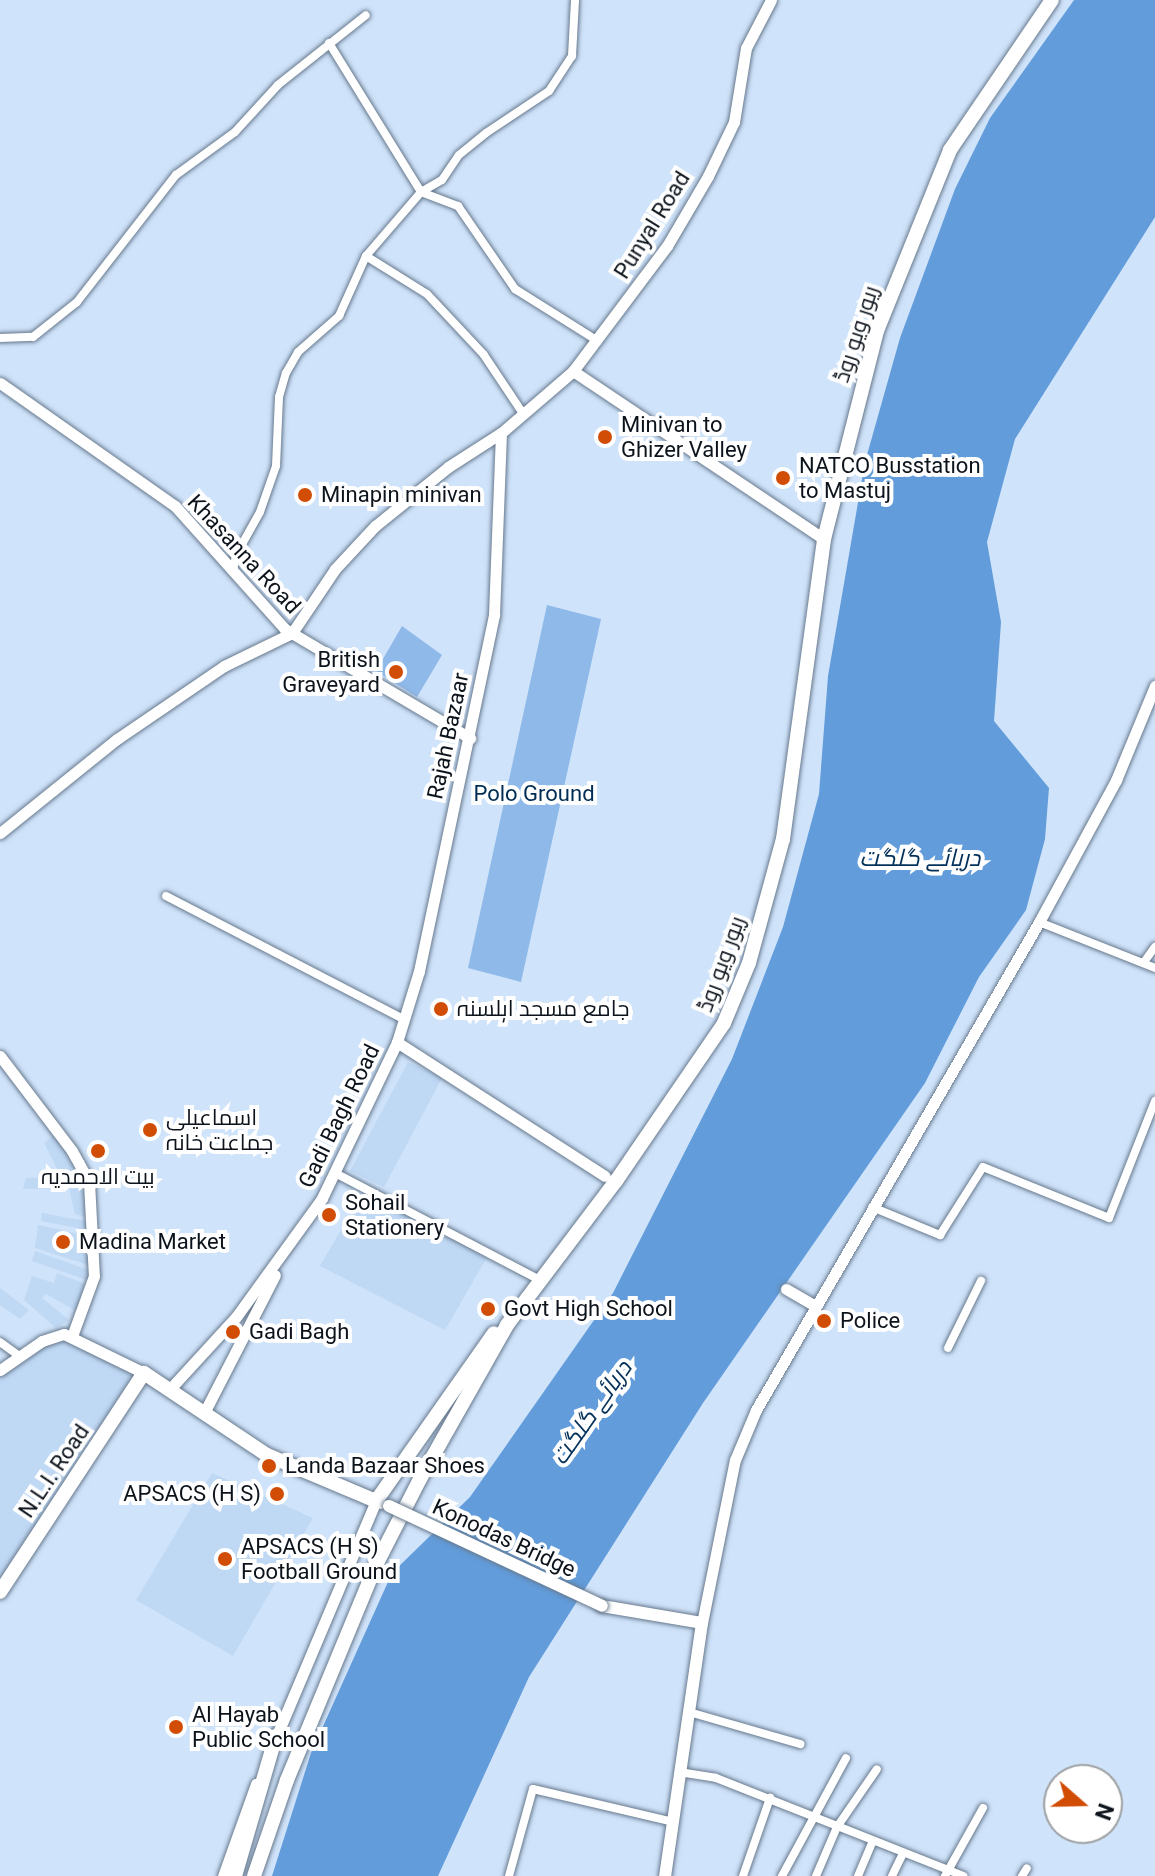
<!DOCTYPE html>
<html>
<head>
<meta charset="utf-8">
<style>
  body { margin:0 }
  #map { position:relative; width:1155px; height:1876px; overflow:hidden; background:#cfe3fa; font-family:Roboto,Cairo,sans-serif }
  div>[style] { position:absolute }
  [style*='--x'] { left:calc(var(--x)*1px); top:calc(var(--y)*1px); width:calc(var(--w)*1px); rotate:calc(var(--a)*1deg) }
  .built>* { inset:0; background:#bfd8f4 }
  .green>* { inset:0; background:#8fb9e8 }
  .water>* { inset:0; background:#629cda }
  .roads { filter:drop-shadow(0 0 2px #67798d) drop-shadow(0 0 2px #67798d) }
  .street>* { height:8px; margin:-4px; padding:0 4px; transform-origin:4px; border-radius:4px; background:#fff }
  .secondary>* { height:11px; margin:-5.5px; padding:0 5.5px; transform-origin:5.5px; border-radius:5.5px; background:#fff }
  .primary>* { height:12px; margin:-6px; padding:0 6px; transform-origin:6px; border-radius:6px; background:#fff }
  .highway>* { height:14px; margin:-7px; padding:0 7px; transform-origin:7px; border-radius:7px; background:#fff }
  .bridges { filter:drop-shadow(0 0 2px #67798d) drop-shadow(0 0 2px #67798d) }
  .primary-bridge>* { height:12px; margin:-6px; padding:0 6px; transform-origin:6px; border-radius:6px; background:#fff }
  .dots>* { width:22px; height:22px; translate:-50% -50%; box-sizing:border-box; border:4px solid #fff; border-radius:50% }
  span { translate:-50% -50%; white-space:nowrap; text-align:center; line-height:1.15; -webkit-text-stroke:8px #fff; paint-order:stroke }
  .street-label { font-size:22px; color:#0c131b }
  .poi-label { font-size:22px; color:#0c131b }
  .left { translate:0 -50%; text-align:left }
  .right { translate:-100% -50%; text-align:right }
  .park-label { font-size:22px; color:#002d54 }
  .water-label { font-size:24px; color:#043159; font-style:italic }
  .north { position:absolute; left:1043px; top:1764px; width:80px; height:80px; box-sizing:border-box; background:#fff; border:2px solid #9ea1a4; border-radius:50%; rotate:110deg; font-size:22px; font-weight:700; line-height:32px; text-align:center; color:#0c131b }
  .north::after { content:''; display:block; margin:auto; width:28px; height:36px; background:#d14c04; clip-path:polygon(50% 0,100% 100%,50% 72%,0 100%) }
</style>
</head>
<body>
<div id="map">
  <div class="built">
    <i style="clip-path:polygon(408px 1062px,442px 1078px,384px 1187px,350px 1171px)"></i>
    <i style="clip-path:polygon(54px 1135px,82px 1181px,88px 1217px,75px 1214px,69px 1188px,23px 1189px,26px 1178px,61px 1177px,44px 1143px)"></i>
    <i style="clip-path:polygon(365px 1189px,490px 1252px,445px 1330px,320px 1266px)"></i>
    <i style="clip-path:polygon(42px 1213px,91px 1222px,89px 1265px,35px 1248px,38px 1225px,79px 1234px,78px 1228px,41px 1221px)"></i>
    <i style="clip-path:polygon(35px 1251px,91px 1271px,87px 1280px,32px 1261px)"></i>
    <i style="clip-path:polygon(57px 1273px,85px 1284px,78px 1312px,46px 1294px,42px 1298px,69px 1320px,56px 1328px,24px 1300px,32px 1276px,54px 1283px)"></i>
    <i style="clip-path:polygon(0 1288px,29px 1310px,20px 1319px,0 1305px)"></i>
    <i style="clip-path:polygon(54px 1335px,144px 1372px,0 1592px,0 1370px)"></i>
    <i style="clip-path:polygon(212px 1473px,313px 1518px,233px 1656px,136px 1600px)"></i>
  </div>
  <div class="green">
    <i style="clip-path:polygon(547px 605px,601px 619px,521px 982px,468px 968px)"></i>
    <i style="clip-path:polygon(402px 626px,442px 655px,417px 697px,376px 671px)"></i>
  </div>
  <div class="water">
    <i style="clip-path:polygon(1074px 0,1155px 0,1155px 217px,1015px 439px,987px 542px,1001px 622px,994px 721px,1049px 788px,1045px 839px,1026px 910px,979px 977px,925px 1083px,703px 1403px,529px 1677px,438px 1876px,272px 1876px,311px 1753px,392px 1573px,470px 1497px,613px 1293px,732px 1059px,783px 927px,819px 794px,828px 676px,865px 462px,900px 338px,955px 189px,990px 118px)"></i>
  </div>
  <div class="roads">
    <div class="street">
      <i style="--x:329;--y:43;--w:175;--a:58.3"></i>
      <i style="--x:421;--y:192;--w:24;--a:-30"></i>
      <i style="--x:442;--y:180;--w:30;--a:-56"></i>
      <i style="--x:459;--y:155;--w:35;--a:-39"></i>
      <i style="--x:486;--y:133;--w:76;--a:-33.7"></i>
      <i style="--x:549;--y:91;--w:42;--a:-56.7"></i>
      <i style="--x:572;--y:56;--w:56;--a:-86.9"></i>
      <i style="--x:366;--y:256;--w:72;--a:31.9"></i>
      <i style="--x:427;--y:294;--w:83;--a:46.9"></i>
      <i style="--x:484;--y:355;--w:69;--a:56.3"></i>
      <i style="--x:0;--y:338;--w:33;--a:-2"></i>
      <i style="--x:33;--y:337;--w:56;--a:-38.5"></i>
      <i style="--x:77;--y:302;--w:161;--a:-52.1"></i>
      <i style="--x:176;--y:175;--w:73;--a:-36.1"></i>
      <i style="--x:235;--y:132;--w:64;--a:-47.5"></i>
      <i style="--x:278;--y:85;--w:112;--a:-38.5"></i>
      <i style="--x:233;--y:571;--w:16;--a:-79"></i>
      <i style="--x:236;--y:555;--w:49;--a:-60.8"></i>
      <i style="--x:260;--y:512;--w:49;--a:-70.8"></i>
      <i style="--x:276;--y:466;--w:69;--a:-87.5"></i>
      <i style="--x:279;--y:397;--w:25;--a:-74"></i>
      <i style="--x:286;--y:373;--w:24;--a:-60"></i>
      <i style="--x:298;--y:352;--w:55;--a:-41.3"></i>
      <i style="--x:339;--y:316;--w:66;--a:-65.8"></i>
      <i style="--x:366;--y:256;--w:84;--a:-49.3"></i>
      <i style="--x:421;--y:192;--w:40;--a:21"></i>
      <i style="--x:458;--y:206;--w:101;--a:55.5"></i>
      <i style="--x:515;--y:289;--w:98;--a:32.1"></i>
      <i style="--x:166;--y:896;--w:269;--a:27.4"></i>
      <i style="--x:1039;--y:922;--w:125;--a:21.6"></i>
      <i style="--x:1144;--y:962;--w:19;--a:-54"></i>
      <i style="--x:337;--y:1174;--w:231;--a:27.6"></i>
      <i style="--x:872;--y:1207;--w:74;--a:22.4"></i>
      <i style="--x:940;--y:1235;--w:80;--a:-57.7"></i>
      <i style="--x:983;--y:1167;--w:136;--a:22"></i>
      <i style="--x:1109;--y:1218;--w:126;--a:-68.5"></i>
      <i style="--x:0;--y:1342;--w:22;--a:36"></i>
      <i style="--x:948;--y:1348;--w:75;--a:-63.8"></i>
      <i style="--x:689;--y:1712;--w:116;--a:16.1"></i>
      <i style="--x:679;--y:1772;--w:37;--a:9"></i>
      <i style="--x:716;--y:1778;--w:266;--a:21.6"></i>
      <i style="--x:509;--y:1876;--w:90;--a:-74.6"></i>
      <i style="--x:533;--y:1789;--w:145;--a:13.2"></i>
      <i style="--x:743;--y:1876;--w:83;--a:-70.9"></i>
      <i style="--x:782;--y:1876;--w:134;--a:-61.5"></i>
      <i style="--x:816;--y:1876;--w:53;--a:-66.8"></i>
      <i style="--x:837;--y:1827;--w:70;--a:-55.4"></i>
      <i style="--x:858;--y:1876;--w:38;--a:-67"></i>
      <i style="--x:892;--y:1876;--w:25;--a:-64"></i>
      <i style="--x:945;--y:1876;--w:78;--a:-60.8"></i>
      <i style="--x:1022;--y:1876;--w:9;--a:-58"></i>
    </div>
    <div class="secondary">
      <i style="--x:573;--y:371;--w:302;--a:33.8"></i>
      <i style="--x:0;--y:383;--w:214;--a:35.1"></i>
      <i style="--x:175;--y:506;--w:165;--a:48.2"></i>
      <i style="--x:285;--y:629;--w:215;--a:30.5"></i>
      <i style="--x:0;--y:833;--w:150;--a:-38.8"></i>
      <i style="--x:117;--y:739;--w:130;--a:-34.3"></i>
      <i style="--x:224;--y:666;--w:76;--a:-25.9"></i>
      <i style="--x:292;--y:633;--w:77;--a:-56.1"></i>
      <i style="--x:335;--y:569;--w:59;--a:-47.1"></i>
      <i style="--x:375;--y:526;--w:94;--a:-38.9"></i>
      <i style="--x:448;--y:467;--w:63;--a:-32.7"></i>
      <i style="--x:501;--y:433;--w:95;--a:-40.7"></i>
      <i style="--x:573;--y:371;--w:156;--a:-53.1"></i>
      <i style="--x:667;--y:246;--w:81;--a:-59.6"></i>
      <i style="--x:708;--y:176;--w:60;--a:-64.3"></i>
      <i style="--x:734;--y:122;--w:75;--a:-80.8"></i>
      <i style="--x:746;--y:48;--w:54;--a:-62.5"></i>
      <i style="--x:397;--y:1042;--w:247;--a:32.8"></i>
      <i style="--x:0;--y:1056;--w:119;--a:52.8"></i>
      <i style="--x:72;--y:1151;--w:35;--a:61"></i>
      <i style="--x:89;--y:1182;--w:94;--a:87"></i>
      <i style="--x:94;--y:1276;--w:64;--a:110.1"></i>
      <i style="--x:786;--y:1289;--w:32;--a:30"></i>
      <i style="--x:0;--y:1370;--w:51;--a:-34.6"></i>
      <i style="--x:42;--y:1341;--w:23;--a:-18"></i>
      <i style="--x:64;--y:1334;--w:89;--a:26"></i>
      <i style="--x:169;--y:1390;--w:99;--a:-47.5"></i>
      <i style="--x:236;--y:1317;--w:147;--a:-54.1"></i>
      <i style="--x:322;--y:1198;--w:173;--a:-64.3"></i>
      <i style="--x:397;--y:1042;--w:74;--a:-72.8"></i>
      <i style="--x:419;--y:971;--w:364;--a:-78.1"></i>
      <i style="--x:494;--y:615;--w:182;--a:-87.8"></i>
      <i style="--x:204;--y:1413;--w:155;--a:-62.8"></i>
      <i style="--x:702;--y:1623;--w:166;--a:-78.6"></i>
      <i style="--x:735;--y:1460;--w:54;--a:-67.2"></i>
      <i style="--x:756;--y:1410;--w:564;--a:-59.89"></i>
      <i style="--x:1039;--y:922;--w:162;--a:-61.5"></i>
      <i style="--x:1116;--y:780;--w:102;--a:-67.5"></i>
      <i style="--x:274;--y:1742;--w:262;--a:-67.1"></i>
      <i style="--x:376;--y:1501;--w:5;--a:22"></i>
      <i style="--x:223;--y:1876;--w:98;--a:-70.3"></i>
    </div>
    <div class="primary">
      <i style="--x:602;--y:1606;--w:101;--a:9.6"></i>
      <i style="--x:702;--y:1623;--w:256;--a:98.3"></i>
    </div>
    <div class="highway">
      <i style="--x:0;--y:1592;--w:262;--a:-56.7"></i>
      <i style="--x:144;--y:1373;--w:148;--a:33.7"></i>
      <i style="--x:267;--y:1455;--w:118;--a:22.9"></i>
      <i style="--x:376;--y:1501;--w:205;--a:-54.9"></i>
      <i style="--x:235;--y:1876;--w:146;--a:-73.7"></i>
      <i style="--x:254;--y:1876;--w:102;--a:-71"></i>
      <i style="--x:287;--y:1780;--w:235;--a:-67.5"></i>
      <i style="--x:377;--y:1563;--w:94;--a:-62.9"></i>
      <i style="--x:420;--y:1479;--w:177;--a:-60.5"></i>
      <i style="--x:507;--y:1325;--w:181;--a:-52.9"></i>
      <i style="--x:616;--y:1181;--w:191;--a:-55.6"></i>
      <i style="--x:724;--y:1023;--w:65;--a:-67.4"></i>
      <i style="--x:749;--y:963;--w:129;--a:-74.7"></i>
      <i style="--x:783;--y:839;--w:303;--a:-82.2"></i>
      <i style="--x:824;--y:539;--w:215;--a:-75.7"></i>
      <i style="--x:877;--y:331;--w:195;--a:-68"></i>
      <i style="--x:950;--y:150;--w:181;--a:-55.8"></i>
    </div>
  </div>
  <div class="bridges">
    <div class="primary-bridge">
      <i style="--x:389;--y:1506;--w:235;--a:25.1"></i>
    </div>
  </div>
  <div class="dots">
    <i style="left:605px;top:437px;background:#d14c04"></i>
    <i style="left:783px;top:478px;background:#d14c04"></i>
    <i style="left:305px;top:495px;background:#d14c04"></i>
    <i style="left:396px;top:672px;background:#d14c04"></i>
    <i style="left:441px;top:1009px;background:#d14c04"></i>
    <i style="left:150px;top:1130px;background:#d14c04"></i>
    <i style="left:98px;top:1151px;background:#d14c04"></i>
    <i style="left:329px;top:1215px;background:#d14c04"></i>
    <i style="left:63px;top:1242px;background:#d14c04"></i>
    <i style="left:488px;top:1309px;background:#d14c04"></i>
    <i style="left:824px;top:1321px;background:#d14c04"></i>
    <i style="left:233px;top:1332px;background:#d14c04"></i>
    <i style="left:269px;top:1466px;background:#d14c04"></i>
    <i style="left:277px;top:1494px;background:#d14c04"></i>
    <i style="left:225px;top:1559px;background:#d14c04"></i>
    <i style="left:176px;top:1727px;background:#d14c04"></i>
  </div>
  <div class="street-label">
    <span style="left:652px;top:225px;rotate:-58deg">Punyal Road</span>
    <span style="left:856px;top:334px;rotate:-72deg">ریور ویو روڈ</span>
    <span style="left:244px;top:554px;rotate:47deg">Khasanna Road</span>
    <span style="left:448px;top:736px;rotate:-78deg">Rajah Bazaar</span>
    <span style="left:721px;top:964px;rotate:-70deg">ریور ویو روڈ</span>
    <span style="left:339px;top:1116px;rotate:-64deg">Gadi Bagh Road</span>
    <span style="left:54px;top:1471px;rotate:-56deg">N.L.I. Road</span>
    <span style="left:504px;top:1538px;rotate:25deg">Konodas Bridge</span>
  </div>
  <div class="poi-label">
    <span class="left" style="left:621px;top:437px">Minivan to<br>Ghizer Valley</span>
    <span class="left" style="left:799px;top:478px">NATCO Busstation<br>to Mastuj</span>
    <span class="left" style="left:321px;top:495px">Minapin minivan</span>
    <span class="right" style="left:380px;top:672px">British<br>Graveyard</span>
    <span class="left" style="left:457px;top:1009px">جامع مسجد اہلسنہ</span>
    <span class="left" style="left:166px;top:1130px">اسماعیلی<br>جماعت خانہ</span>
    <span style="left:98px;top:1177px">بیت الاحمدیہ</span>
    <span class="left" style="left:345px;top:1215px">Sohail<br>Stationery</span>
    <span class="left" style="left:79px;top:1242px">Madina Market</span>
    <span class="left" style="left:504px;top:1309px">Govt High School</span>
    <span class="left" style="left:840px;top:1321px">Police</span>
    <span class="left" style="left:249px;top:1332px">Gadi Bagh</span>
    <span class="left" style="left:285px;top:1466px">Landa Bazaar Shoes</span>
    <span class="right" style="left:261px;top:1494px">APSACS (H S)</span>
    <span class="left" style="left:241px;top:1559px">APSACS (H S)<br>Football Ground</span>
    <span class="left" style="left:192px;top:1727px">Al Hayab<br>Public School</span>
  </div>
  <div class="park-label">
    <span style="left:534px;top:794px">Polo Ground</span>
  </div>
  <div class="water-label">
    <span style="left:920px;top:859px">دریائے گلگت</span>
    <span style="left:592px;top:1413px;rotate:-55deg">دریائے گلگت</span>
  </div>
  <div class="north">N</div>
</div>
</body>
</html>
